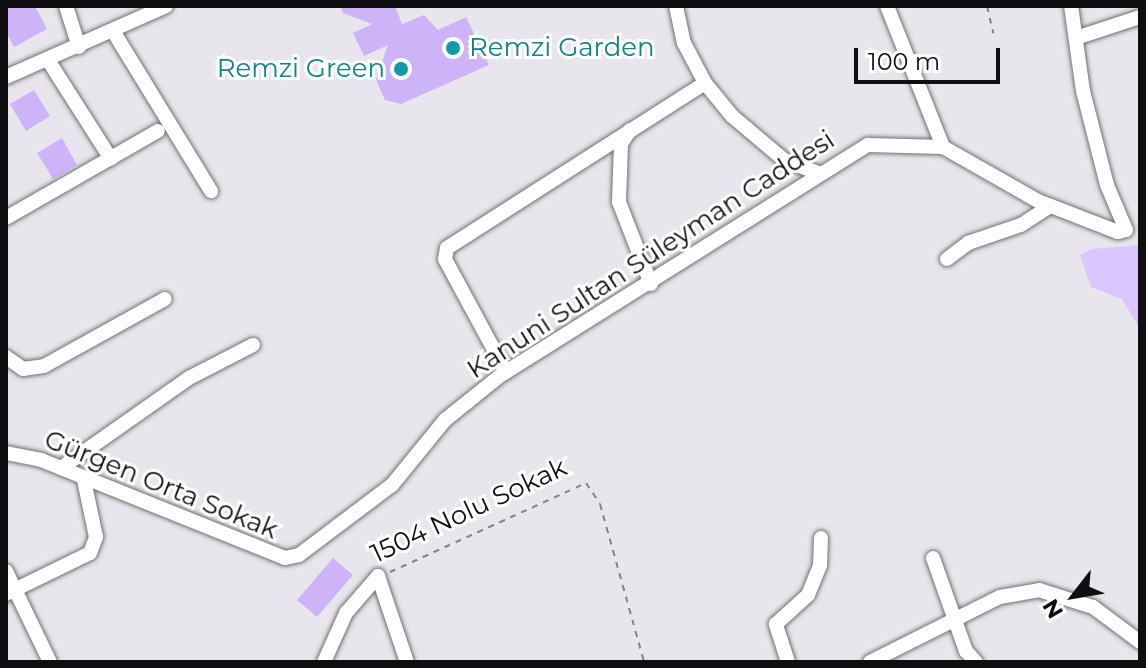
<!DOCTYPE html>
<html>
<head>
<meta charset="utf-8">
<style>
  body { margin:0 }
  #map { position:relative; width:1146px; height:668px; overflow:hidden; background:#e8e6ec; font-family:Montserrat,sans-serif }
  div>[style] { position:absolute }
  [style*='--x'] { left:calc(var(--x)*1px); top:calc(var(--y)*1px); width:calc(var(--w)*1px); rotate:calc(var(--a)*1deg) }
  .green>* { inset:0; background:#dac6fe }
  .building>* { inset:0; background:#cdb3f8 }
  .path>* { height:2px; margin-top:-1px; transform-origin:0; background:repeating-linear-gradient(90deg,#848286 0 6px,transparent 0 12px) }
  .roads { filter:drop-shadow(0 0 2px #727076) drop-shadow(0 0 2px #727076) }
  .minor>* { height:14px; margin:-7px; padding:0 7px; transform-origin:7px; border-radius:7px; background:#fff }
  .dots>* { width:22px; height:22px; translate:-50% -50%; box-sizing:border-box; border:4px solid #fff; border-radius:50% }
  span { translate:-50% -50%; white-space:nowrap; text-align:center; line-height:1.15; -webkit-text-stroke:6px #fff; paint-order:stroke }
  .culture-label { font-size:26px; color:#0d838f }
  .left { translate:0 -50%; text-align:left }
  .right { translate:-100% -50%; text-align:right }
  .street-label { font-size:26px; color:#0f0e10 }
  .frame { position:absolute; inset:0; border:8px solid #0f0e10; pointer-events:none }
  .north { position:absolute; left:1034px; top:556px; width:80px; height:80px; -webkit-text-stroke:6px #fff; paint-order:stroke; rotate:239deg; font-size:22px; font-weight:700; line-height:32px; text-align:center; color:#0f0e10 }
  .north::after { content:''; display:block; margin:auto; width:28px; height:36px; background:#0f0e10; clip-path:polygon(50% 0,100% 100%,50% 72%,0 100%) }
  .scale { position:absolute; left:854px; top:48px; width:146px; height:36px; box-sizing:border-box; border:4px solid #0f0e10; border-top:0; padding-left:10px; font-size:24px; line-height:28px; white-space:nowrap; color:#0f0e10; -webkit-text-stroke:6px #fff; paint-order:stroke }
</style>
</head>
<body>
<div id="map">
  <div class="green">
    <i style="clip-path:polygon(1140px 245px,1140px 329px,1122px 299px,1091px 287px,1080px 255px,1092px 249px)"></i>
  </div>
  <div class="building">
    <i style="clip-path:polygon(6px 6px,35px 6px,47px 29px,14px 47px,6px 32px)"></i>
    <i style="clip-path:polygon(340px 6px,395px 6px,402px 24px,424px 15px,438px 30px,466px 17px,489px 65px,401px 104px,385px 100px,376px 80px,388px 45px,364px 56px,353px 33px,372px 24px,343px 13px)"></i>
    <i style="clip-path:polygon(34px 90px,50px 116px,26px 131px,10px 104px)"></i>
    <i style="clip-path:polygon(62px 138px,77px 165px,53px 179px,37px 153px)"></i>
    <i style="clip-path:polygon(333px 558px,353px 575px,317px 617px,297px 600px)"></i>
  </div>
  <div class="path">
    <i style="--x:987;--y:6;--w:28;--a:77"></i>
    <i style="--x:390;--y:572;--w:215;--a:-24.4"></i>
    <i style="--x:586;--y:483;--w:25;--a:56"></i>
    <i style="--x:600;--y:504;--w:164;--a:74.4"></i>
  </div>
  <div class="roads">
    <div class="minor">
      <i style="--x:66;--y:6;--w:43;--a:72.4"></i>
      <i style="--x:676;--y:6;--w:38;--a:78"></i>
      <i style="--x:684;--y:43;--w:45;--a:62.3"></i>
      <i style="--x:705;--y:83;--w:43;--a:50.7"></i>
      <i style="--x:732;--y:116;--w:68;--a:40.2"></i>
      <i style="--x:784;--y:160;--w:36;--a:21"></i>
      <i style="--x:887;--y:6;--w:152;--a:68.3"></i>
      <i style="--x:113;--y:31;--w:188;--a:58.5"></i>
      <i style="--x:1076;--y:38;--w:67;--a:-18.2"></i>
      <i style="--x:48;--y:60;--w:117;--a:57.5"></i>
      <i style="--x:6;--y:77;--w:175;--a:-23.9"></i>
      <i style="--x:630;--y:130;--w:17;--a:123"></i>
      <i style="--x:621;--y:144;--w:58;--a:92"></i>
      <i style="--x:619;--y:202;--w:88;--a:68.7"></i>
      <i style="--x:6;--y:218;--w:175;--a:-29.8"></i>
      <i style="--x:947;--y:259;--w:26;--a:-37"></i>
      <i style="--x:968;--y:243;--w:56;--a:-18.8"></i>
      <i style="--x:1021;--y:225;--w:35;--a:-33"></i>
      <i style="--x:6;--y:357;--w:21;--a:35"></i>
      <i style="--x:23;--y:369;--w:21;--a:-8"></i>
      <i style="--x:44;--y:366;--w:138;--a:-29"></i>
      <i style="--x:506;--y:372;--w:128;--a:-118.4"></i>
      <i style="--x:445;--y:259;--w:11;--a:-80"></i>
      <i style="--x:447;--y:248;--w:306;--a:-32.6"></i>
      <i style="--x:6;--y:453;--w:36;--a:11"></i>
      <i style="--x:41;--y:460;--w:263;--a:21.9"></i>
      <i style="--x:285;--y:558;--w:14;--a:-12"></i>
      <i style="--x:299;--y:555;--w:116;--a:-37"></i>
      <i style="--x:392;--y:485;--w:84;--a:-50.8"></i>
      <i style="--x:445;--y:420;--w:72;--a:-38.8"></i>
      <i style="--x:501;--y:375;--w:433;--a:-32.1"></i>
      <i style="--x:868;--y:145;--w:75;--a:1.5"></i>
      <i style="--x:943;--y:147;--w:109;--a:29.6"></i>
      <i style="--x:1038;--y:201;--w:86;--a:21.2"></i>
      <i style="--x:1118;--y:232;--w:8;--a:-14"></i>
      <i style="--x:1126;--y:230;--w:49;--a:-112.9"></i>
      <i style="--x:1107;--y:185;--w:97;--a:-104.3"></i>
      <i style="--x:1083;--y:91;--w:86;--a:-98"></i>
      <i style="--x:61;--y:468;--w:156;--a:-35.1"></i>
      <i style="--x:189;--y:378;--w:72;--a:-27.3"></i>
      <i style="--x:933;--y:558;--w:99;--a:70.5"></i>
      <i style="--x:966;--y:651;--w:15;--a:48"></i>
      <i style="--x:6;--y:571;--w:101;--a:64.2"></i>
      <i style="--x:6;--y:594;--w:93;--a:-26"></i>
      <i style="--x:90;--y:553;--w:17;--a:-69"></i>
      <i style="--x:96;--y:537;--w:58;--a:-101.9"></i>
      <i style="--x:324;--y:662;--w:54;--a:-65.8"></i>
      <i style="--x:346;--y:613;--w:49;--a:-49.1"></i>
      <i style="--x:378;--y:576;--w:91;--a:71.4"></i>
      <i style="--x:788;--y:662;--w:40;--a:-108"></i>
      <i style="--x:776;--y:624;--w:43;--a:-42.2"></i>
      <i style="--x:808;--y:595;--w:31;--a:-68"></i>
      <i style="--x:820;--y:566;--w:28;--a:-88"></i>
      <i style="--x:870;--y:662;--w:145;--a:-26.6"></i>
      <i style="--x:1000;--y:597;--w:40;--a:-10"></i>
      <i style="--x:1039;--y:590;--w:57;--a:17.5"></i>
      <i style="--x:1093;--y:607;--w:59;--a:36.7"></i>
    </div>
  </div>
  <div class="dots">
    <i style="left:453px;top:48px;background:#0f9aa8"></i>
    <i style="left:401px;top:69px;background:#0f9aa8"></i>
  </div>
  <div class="culture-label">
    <span class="left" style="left:469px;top:48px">Remzi Garden</span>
    <span class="right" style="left:385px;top:69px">Remzi Green</span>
  </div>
  <div class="street-label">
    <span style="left:651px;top:255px;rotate:-33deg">Kanuni Sultan Süleyman Caddesi</span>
    <span style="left:161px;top:485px;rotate:22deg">Gürgen Orta Sokak</span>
    <span style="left:469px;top:511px;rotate:-25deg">1504 Nolu Sokak</span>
  </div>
  <div class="frame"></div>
  <div class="north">N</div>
  <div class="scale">100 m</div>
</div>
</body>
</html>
